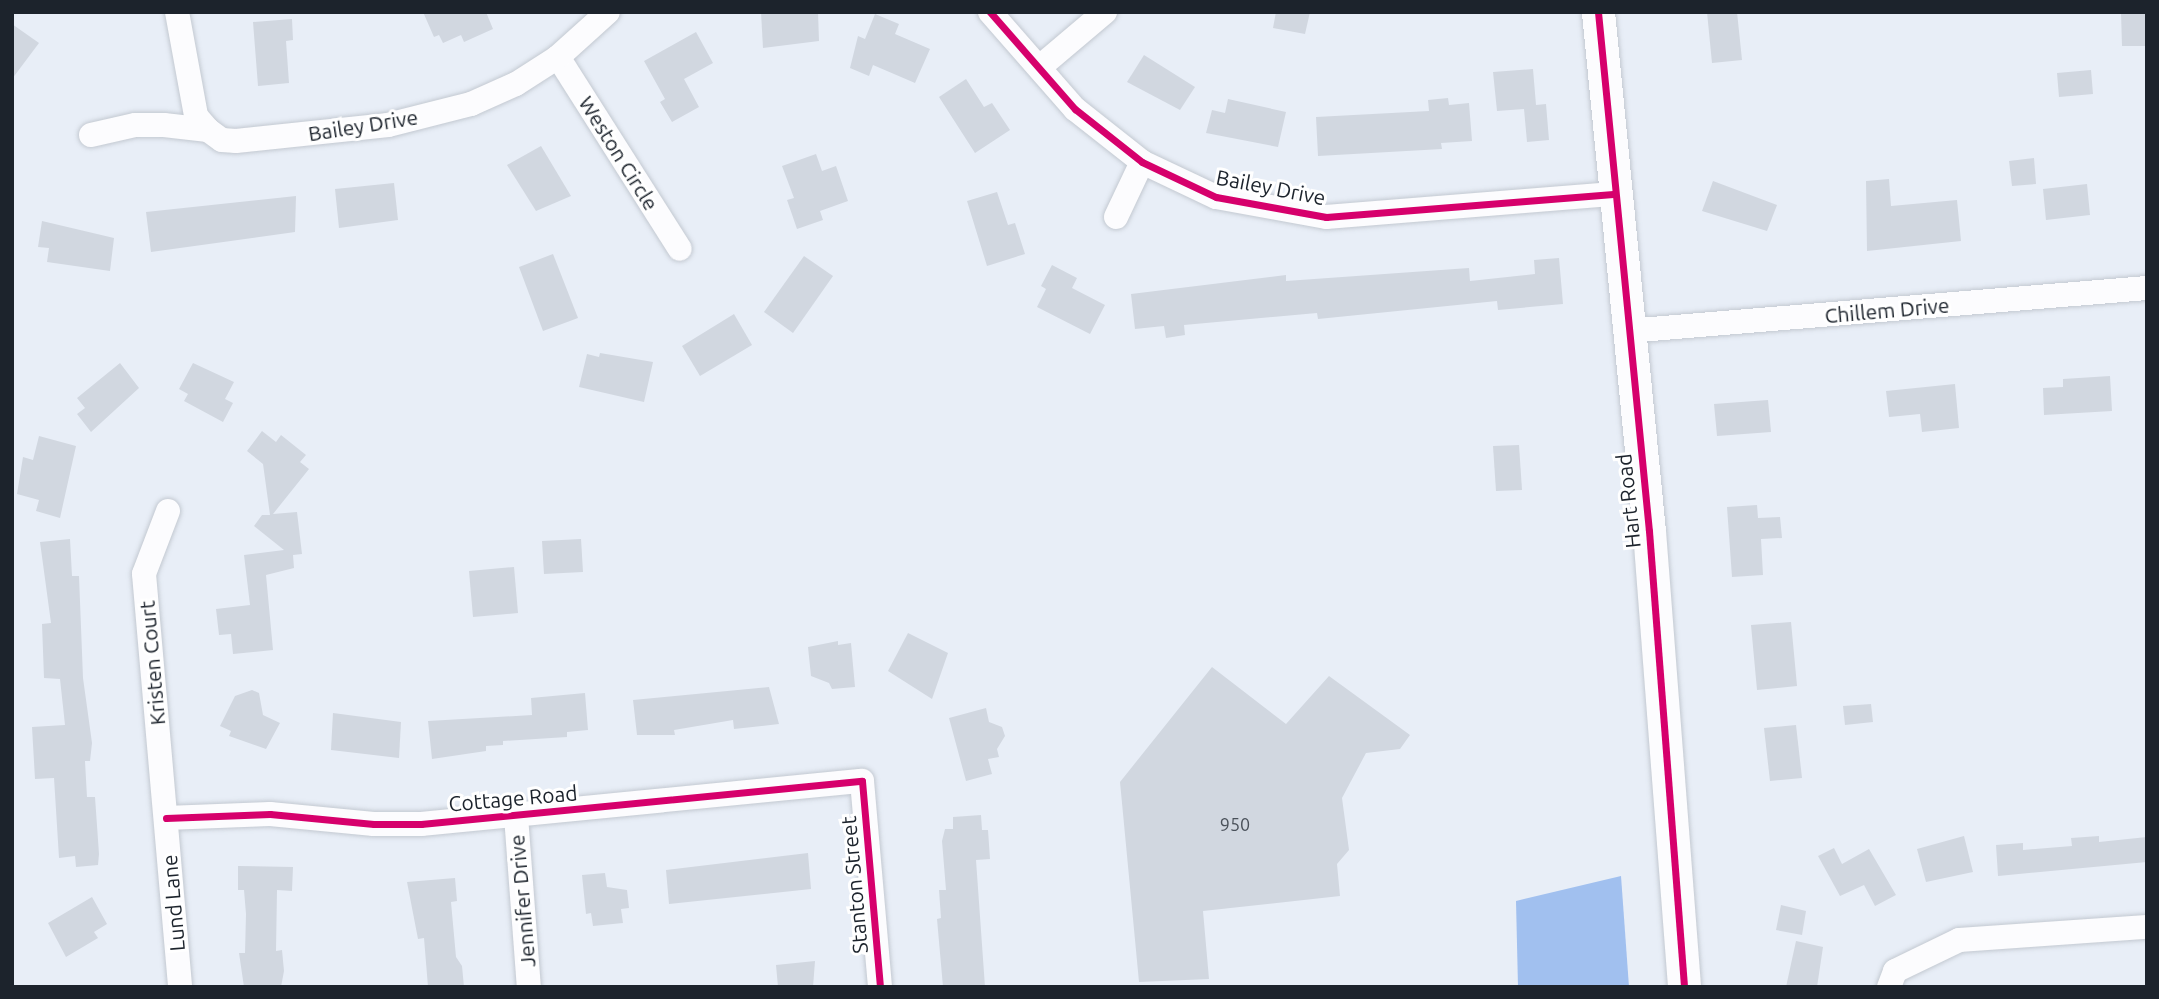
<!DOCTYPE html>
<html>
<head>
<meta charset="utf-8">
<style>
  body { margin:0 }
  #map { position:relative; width:2159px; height:999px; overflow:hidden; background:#e8eef7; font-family:Ubuntu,sans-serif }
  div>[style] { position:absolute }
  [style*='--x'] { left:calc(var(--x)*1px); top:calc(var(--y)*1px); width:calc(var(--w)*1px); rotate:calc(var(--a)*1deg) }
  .water>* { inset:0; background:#a1c0ef }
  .building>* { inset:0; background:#d1d7e0 }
  .roads { filter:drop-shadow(0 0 2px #c3c9d1) drop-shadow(0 0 2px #c3c9d1) }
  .street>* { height:24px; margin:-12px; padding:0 12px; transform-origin:12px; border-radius:12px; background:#fcfcfe }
  .secondary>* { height:33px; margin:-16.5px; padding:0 16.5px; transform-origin:16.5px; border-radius:16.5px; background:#fcfcfe }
  .cycleway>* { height:7px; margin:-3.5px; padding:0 3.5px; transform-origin:3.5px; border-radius:3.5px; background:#d6006c }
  span { translate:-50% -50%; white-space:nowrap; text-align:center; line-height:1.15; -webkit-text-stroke:6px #fff; paint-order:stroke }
  .number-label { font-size:18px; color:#495059 }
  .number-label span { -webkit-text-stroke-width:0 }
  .street-label { font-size:21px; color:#1c232c }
  .frame { position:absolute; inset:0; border:14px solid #1c232c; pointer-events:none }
</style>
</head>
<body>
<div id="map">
  <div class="water">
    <i style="clip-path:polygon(1621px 876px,1629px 987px,1518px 987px,1516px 901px)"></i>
  </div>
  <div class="building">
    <i style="clip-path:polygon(423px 12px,486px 12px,493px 29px,464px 42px,461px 35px,443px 43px,439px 35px,434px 37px)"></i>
    <i style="clip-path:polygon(761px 12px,818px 12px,819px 41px,763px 48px)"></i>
    <i style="clip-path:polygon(1276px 12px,1310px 12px,1305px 34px,1273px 28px)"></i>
    <i style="clip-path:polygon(1707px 12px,1737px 12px,1742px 60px,1712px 63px)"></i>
    <i style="clip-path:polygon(2121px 12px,2147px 12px,2147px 46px,2122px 46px)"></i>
    <i style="clip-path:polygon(875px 14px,899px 24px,895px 34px,930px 49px,915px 83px,873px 65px,869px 76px,850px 68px,858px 36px,865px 39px)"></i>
    <i style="clip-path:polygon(292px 19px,293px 40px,286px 41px,289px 83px,258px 86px,253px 22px)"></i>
    <i style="clip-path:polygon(12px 24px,39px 43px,12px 79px)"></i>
    <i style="clip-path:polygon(696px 32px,713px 63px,684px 79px,699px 107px,672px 122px,660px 102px,665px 99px,644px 61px)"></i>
    <i style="clip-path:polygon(1144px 55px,1195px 87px,1180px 110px,1127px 82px)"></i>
    <i style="clip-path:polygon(1533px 69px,1536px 105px,1546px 104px,1549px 140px,1527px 142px,1524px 109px,1497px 111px,1493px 72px)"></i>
    <i style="clip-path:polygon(2091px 70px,2093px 94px,2059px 97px,2057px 73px)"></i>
    <i style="clip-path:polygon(966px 79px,984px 107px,992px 103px,1010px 130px,975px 153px,939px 97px)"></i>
    <i style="clip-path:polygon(1448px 98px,1449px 105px,1469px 103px,1472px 141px,1441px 143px,1442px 149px,1318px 156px,1316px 117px,1429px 111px,1428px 100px)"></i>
    <i style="clip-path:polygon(1228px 99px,1286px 112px,1278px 147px,1206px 133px,1212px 110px,1225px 113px)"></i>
    <i style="clip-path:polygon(541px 146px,571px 196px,536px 211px,507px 165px)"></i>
    <i style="clip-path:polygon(816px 154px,822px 171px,836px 166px,848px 201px,820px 211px,823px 220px,797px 229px,787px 200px,794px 198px,782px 166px)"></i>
    <i style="clip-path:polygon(2034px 158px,2036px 184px,2012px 186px,2009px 161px)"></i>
    <i style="clip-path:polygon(1889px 179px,1891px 206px,1957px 200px,1961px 241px,1867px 251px,1866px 181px)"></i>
    <i style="clip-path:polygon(1713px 181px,1777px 205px,1767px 231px,1702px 211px)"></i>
    <i style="clip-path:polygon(394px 183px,398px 220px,339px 228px,335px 189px)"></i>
    <i style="clip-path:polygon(2087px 184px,2090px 215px,2046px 220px,2043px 189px)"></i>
    <i style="clip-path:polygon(997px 192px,1008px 225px,1015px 223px,1025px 254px,987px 266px,967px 201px)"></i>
    <i style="clip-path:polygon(296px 196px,295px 232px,151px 252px,146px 212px)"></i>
    <i style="clip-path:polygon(42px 221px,114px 238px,110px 271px,47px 262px,49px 248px,38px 247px)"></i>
    <i style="clip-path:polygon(553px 254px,578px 318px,543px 331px,519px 267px)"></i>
    <i style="clip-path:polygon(804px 256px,833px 276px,793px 333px,764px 312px)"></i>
    <i style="clip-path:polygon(1559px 258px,1563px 304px,1498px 310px,1497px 301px,1318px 319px,1317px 313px,1184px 325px,1185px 335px,1166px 338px,1164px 326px,1135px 329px,1131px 294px,1286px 275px,1286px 281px,1469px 268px,1470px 281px,1535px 274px,1534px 260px)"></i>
    <i style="clip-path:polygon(1052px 265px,1077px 278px,1072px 288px,1105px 305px,1090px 334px,1037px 307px,1046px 289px,1041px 286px)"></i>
    <i style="clip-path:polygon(734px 314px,752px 345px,700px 376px,682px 346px)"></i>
    <i style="clip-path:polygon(600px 353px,653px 362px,644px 402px,579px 387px,587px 354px,599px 357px)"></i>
    <i style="clip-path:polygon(120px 363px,139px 388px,91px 432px,77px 414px,85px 408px,77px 398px)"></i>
    <i style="clip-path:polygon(193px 363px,234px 382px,225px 399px,233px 403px,223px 422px,184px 401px,188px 394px,179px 389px)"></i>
    <i style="clip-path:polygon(2110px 376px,2112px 411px,2044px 415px,2043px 388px,2063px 387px,2063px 379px)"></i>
    <i style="clip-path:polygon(1955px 384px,1959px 428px,1922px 432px,1920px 414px,1889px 417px,1886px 391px)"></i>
    <i style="clip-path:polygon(1768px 400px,1771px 432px,1717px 436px,1714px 404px)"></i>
    <i style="clip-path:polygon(262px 431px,276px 442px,281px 435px,306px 455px,300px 462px,309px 469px,273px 514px,297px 512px,302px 554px,293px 555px,294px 568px,266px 575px,273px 650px,233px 654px,231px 634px,219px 635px,216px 609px,250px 605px,244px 555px,284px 550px,254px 526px,262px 515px,270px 515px,263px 464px,247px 451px)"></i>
    <i style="clip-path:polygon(39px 436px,76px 446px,60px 518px,36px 511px,39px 500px,17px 494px,23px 457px,33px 460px)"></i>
    <i style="clip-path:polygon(1519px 445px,1522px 490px,1496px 491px,1493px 446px)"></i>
    <i style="clip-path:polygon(1757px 505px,1758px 518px,1780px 517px,1782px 538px,1761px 539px,1763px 575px,1732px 577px,1727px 507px)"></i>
    <i style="clip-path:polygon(70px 539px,72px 576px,79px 576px,83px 678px,92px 743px,90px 761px,85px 761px,87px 797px,95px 797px,99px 854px,98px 865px,76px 867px,75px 856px,59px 858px,54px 778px,35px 779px,32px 727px,65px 725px,60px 679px,44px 678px,42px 624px,51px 623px,40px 542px)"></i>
    <i style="clip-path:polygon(581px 539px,583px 572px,544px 574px,542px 541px)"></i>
    <i style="clip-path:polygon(514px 567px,518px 613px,473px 617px,469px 571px)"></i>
    <i style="clip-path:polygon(1791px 622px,1797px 686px,1757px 690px,1751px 625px)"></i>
    <i style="clip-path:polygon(908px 633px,948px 653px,932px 699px,888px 671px)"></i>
    <i style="clip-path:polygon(838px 641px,838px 645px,851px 643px,855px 687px,832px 689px,829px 683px,811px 676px,808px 647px)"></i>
    <i style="clip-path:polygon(1212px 667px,1286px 724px,1329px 676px,1410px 735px,1400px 749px,1366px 753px,1342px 798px,1349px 850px,1337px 864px,1340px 896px,1203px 911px,1209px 979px,1139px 982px,1120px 782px)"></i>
    <i style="clip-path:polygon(769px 687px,779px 724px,734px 729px,733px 720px,674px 730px,675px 735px,637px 735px,633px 700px)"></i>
    <i style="clip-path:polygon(252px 690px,259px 693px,263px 715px,280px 723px,266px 749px,229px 736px,231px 731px,220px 726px,235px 696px)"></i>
    <i style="clip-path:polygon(585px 693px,588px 730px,567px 732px,567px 737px,503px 741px,503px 745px,486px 746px,486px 751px,432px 759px,428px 721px,532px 715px,531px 698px)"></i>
    <i style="clip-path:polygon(1871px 704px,1873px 722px,1845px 725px,1843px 706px)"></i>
    <i style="clip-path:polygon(986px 708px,989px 722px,1002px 727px,1005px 736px,997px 749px,999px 757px,988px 759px,992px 774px,966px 781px,949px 718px)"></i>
    <i style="clip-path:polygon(333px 713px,401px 722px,399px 758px,331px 750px)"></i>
    <i style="clip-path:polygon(1796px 725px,1802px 778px,1770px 781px,1764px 728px)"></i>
    <i style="clip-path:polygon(981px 815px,982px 830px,988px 830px,990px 859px,976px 860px,985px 987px,943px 987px,937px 919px,941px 918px,939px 890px,946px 890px,942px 841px,945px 829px,953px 829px,953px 817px)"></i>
    <i style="clip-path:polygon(1964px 836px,1973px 872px,1926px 882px,1917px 849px)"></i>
    <i style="clip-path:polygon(2099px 836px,2099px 842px,2147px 837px,2147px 862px,1998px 876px,1996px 845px,2023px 843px,2023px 850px,2072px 846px,2071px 838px)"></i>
    <i style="clip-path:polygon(1834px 848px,1842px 864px,1869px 849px,1896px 895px,1875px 906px,1864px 885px,1840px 896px,1818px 856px)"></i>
    <i style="clip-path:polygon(808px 853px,811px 889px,669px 904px,666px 870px)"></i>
    <i style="clip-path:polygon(238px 866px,293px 867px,292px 891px,277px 890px,276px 951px,282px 950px,284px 971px,281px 987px,244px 987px,239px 953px,245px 953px,246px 914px,244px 890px,238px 890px)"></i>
    <i style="clip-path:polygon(605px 873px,607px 887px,627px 890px,629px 908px,621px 909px,623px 923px,593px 926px,591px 913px,586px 914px,582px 875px)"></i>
    <i style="clip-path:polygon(455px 878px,457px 901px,451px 902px,456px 957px,462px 966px,464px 987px,428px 987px,424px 938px,418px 939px,407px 882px)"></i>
    <i style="clip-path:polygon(92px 897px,107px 924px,94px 932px,98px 938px,66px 957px,48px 923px)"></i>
    <i style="clip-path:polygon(1781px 905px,1806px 911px,1802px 935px,1776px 930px)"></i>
    <i style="clip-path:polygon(1796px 941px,1823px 947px,1817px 987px,1786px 987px)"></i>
    <i style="clip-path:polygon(815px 961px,813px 987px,778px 987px,776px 965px)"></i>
  </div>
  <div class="roads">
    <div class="street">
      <i style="--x:177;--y:12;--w:106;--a:79.6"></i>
      <i style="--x:196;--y:116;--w:18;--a:49"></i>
      <i style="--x:990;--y:12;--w:129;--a:48.8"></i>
      <i style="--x:1075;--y:109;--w:85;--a:38.3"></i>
      <i style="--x:1142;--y:162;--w:82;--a:25.3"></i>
      <i style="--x:1216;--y:197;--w:112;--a:10.3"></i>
      <i style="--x:1326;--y:217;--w:288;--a:-4.6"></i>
      <i style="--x:558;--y:57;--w:227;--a:57.6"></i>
      <i style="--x:1041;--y:66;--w:84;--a:-40.2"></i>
      <i style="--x:91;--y:135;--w:45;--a:-12.8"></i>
      <i style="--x:135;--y:125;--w:29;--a:0"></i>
      <i style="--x:164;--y:125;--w:44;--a:6.5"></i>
      <i style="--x:208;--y:130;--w:17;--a:36"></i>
      <i style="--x:222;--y:140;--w:14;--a:4"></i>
      <i style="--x:236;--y:141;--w:153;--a:-6"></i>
      <i style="--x:388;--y:125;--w:86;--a:-14.2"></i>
      <i style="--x:471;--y:104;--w:49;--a:-24"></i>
      <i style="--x:516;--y:84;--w:50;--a:-32.7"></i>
      <i style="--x:558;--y:57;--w:67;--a:-42"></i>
      <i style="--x:1116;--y:217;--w:61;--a:-64.7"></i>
      <i style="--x:1627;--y:331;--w:522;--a:-4.73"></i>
      <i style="--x:168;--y:511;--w:67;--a:110.9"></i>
      <i style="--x:144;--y:574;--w:415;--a:85"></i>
      <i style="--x:516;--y:816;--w:171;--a:85.7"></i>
      <i style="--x:166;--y:818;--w:104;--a:-2.2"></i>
      <i style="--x:270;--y:814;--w:104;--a:5.5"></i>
      <i style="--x:374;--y:824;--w:47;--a:0"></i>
      <i style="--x:421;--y:824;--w:443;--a:-5.6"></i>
      <i style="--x:862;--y:781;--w:207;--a:85"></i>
      <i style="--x:1889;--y:987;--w:17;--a:-69"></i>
      <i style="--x:1895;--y:971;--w:71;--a:-25.8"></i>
      <i style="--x:1959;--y:940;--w:188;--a:-4"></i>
    </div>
    <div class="secondary">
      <i style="--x:1598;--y:12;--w:521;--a:84.39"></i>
      <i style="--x:1649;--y:531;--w:457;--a:85.6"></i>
    </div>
  </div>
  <div class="cycleway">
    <i style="--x:990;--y:12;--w:129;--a:48.8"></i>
    <i style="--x:1075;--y:109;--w:85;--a:38.3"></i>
    <i style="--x:1142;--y:162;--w:82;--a:25.3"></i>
    <i style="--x:1216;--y:197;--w:112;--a:10.3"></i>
    <i style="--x:1326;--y:217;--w:288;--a:-4.6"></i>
    <i style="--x:1598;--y:12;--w:521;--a:84.39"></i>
    <i style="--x:1649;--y:531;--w:457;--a:85.6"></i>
    <i style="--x:166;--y:818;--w:104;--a:-2.2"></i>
    <i style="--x:270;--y:814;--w:104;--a:5.5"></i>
    <i style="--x:374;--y:824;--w:47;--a:0"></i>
    <i style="--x:421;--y:824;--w:443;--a:-5.6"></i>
    <i style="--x:862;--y:781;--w:207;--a:85"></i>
  </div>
  <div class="number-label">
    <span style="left:1235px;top:824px">950</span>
  </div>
  <div class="street-label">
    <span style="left:363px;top:125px;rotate:-9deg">Bailey Drive</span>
    <span style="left:619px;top:153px;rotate:58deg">Weston Circle</span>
    <span style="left:1271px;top:187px;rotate:11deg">Bailey Drive</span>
    <span style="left:1887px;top:310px;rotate:-5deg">Chillem Drive</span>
    <span style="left:1628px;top:501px;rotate:-96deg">Hart Road</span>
    <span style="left:152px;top:663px;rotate:-95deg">Kristen Court</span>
    <span style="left:513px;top:798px;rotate:-5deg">Cottage Road</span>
    <span style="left:854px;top:885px;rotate:-95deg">Stanton Street</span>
    <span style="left:522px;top:901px;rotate:-95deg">Jennifer Drive</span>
    <span style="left:173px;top:903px;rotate:-95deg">Lund Lane</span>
  </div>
  <div class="frame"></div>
</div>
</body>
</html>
